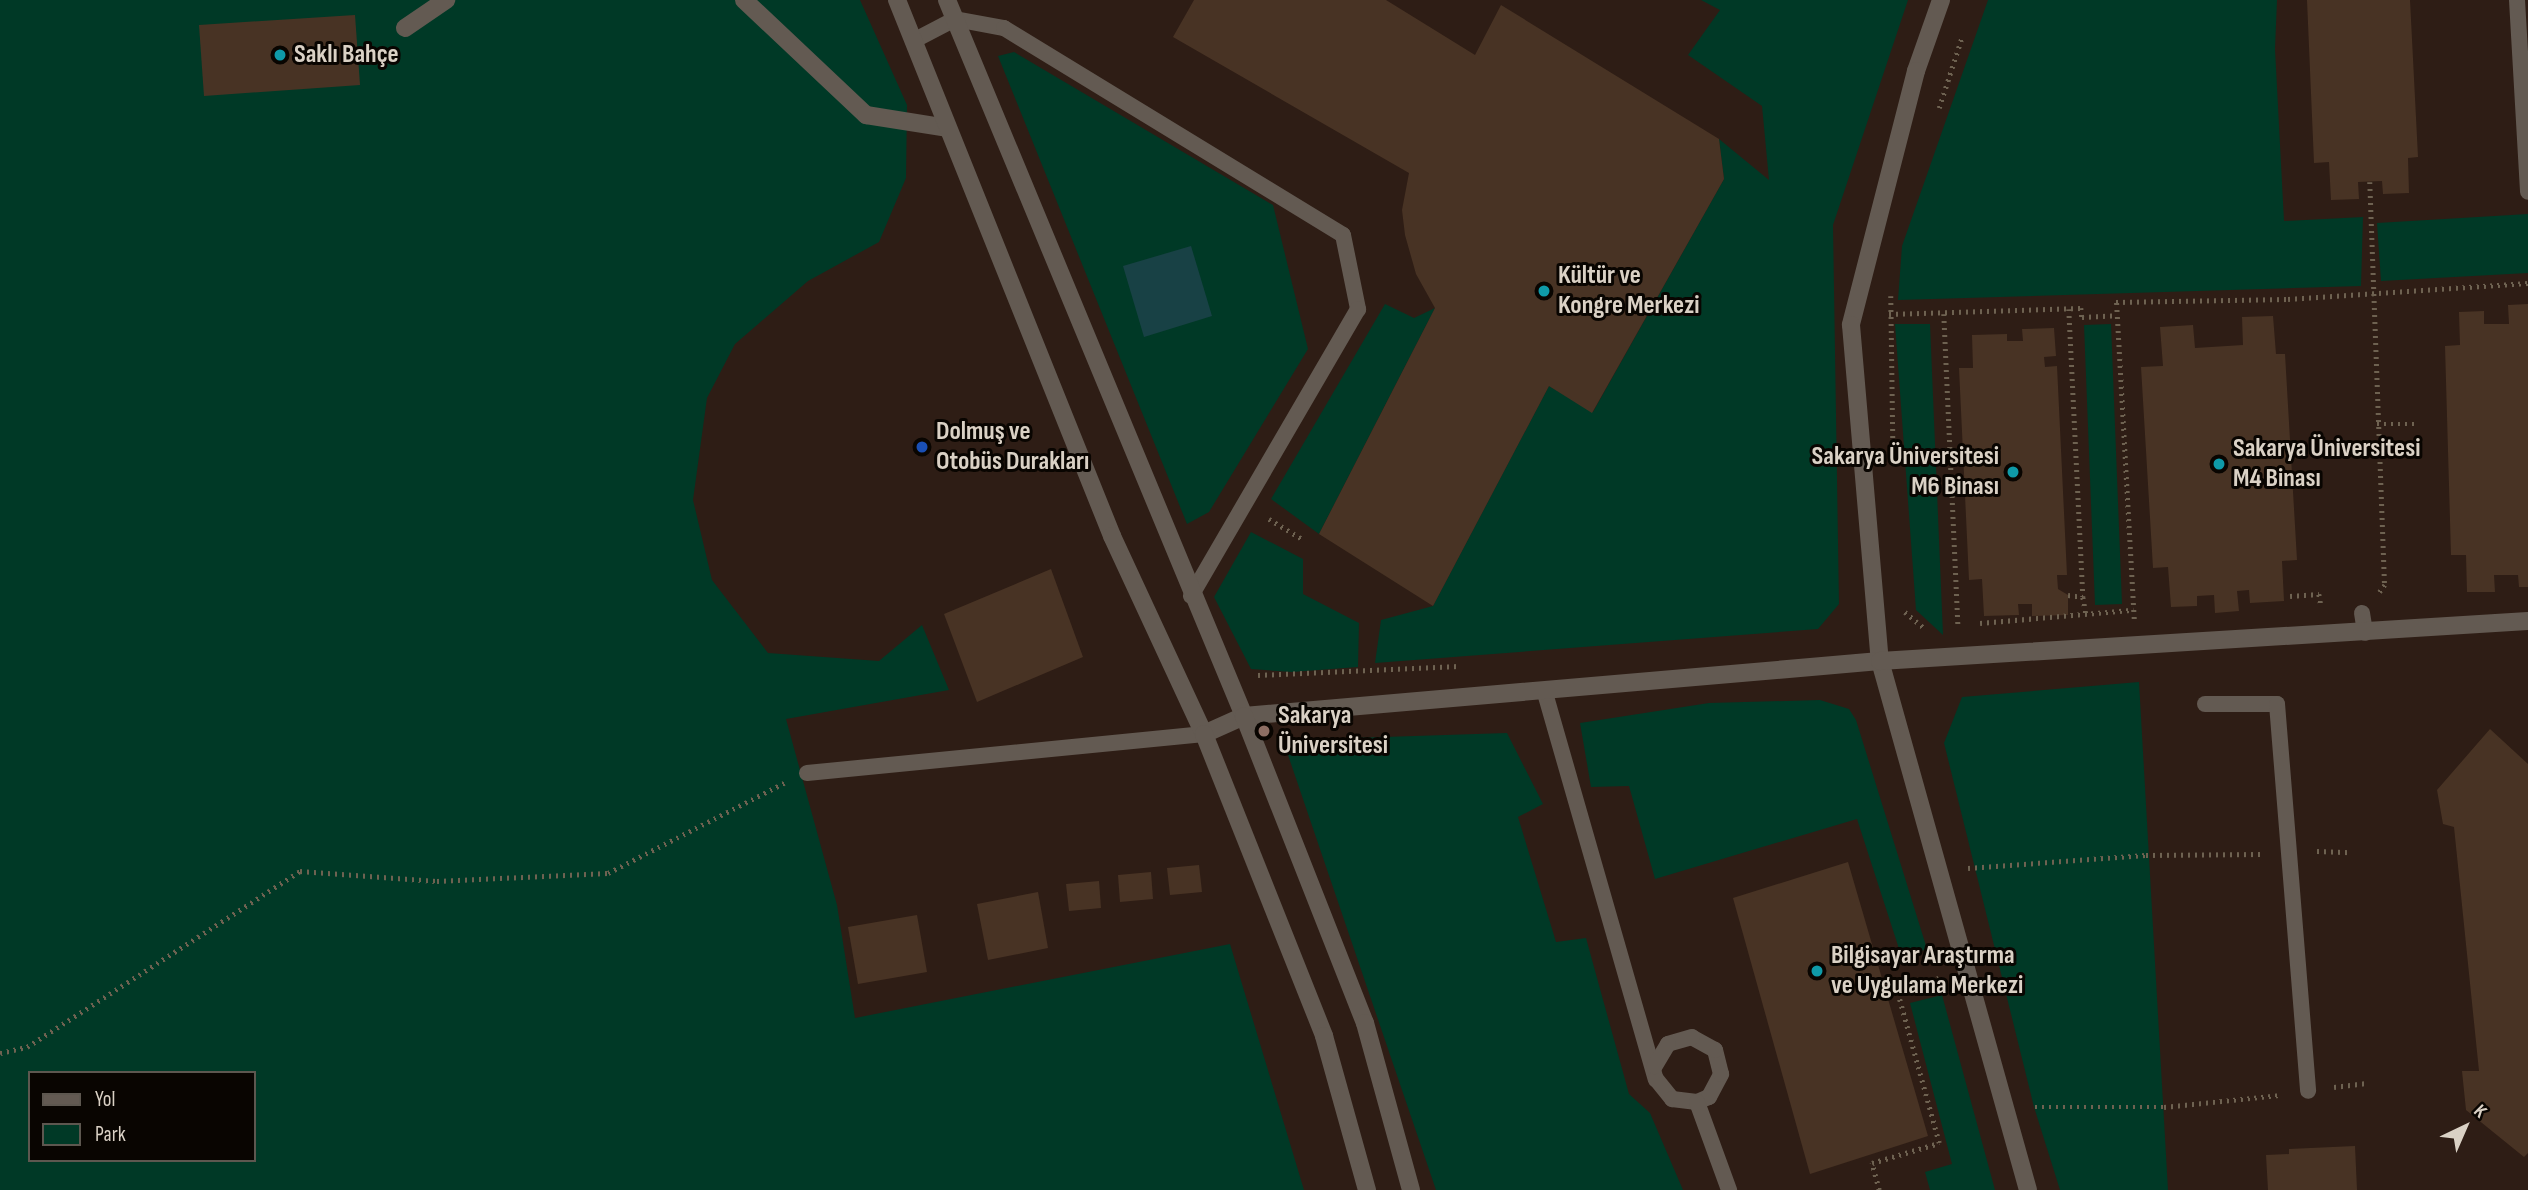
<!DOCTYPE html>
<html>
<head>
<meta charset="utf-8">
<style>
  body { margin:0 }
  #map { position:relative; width:2528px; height:1190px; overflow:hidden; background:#251804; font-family:"Sofia Sans Condensed",sans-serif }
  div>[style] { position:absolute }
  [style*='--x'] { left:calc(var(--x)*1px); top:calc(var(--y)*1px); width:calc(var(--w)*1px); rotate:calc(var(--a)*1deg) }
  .education>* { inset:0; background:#2e1d15 }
  .green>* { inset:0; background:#003926 }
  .water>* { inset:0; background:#184145 }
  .building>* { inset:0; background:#483324 }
  .path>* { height:4.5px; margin-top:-2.25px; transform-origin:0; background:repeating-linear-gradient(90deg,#6e6251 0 2px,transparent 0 7px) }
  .service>* { height:16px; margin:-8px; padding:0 8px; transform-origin:8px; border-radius:8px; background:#635a52 }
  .minor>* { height:18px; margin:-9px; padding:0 9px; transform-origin:9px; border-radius:9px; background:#635a52 }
  .tertiary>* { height:18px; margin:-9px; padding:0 9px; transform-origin:9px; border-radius:9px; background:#635a52 }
  .dots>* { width:19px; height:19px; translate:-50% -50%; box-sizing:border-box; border:4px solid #090501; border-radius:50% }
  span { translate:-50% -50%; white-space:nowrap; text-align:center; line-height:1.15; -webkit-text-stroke:6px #090501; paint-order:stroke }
  .poi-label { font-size:26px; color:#dad1c5; font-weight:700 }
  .left { translate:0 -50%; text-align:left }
  .right { translate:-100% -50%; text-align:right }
  .legend { position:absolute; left:28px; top:1071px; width:228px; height:91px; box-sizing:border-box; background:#090501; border:2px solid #5d574f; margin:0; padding:9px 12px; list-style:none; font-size:21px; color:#dad1c5 }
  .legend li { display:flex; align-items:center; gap:14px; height:35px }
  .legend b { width:35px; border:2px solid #5d574f }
  .north { position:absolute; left:2430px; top:1092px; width:70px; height:70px; -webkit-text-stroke:5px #090501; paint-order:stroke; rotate:44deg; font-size:19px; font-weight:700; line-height:28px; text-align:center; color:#dad1c5 }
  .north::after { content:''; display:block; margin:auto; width:24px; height:32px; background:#dad1c5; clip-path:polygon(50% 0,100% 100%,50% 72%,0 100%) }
</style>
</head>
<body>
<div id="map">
  <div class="education">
    <i style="clip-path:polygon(evenodd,0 0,2528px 0,2528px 1190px,0 1190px,0 0,30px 1073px,254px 1073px,254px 1160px,30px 1160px,30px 1073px)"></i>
  </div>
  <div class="green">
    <i style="clip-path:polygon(evenodd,0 0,860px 0,907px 105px,906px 178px,879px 242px,808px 281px,735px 344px,707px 398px,693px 500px,712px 580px,768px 653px,879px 661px,922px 625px,949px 690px,786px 719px,837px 905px,855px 1018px,1230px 944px,1304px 1190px,0 1190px,0 0,30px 1073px,254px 1073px,254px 1160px,30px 1160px,30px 1073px)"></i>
    <i style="clip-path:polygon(1701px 0,1908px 0,1833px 225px,1839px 604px,1818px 629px,1375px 663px,1381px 620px,1433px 606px,1549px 386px,1593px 412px,1724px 179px,1719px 139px,1769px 180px,1762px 106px,1688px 55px,1720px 10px)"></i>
    <i style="clip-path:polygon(1988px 0,2277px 0,2275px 49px,2284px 221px,2363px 217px,2361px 286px,1898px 300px,1902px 246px)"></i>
    <i style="clip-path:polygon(1014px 52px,1273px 205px,1308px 349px,1209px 512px,1187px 524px,998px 56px)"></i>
    <i style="clip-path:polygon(2528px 214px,2528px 273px,2381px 281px,2377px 223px)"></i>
    <i style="clip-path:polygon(1385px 304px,1414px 318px,1435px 308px,1319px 534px,1271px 499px)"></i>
    <i style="clip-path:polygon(1895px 324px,1930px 324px,1943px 635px,1916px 610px)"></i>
    <i style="clip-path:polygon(2111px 324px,2122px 604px,2095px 605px,2084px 325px)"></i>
    <i style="clip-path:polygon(1251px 532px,1303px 559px,1303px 594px,1359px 623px,1358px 667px,1292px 672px,1251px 669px,1214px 597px)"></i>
    <i style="clip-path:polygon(2139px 682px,2168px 1190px,2060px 1190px,2034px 1107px,1944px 743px,1962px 697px)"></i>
    <i style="clip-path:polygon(1820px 700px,1849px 709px,1856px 720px,1927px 949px,1902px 958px,1857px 819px,1655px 879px,1629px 786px,1591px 787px,1580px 723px,1709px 703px)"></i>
    <i style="clip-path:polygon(1507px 733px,1543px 804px,1518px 817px,1556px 942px,1586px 938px,1629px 1094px,1650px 1113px,1683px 1190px,1436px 1190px,1288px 755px,1322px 739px)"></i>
    <i style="clip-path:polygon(1942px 995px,1995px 1190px,1930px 1190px,1925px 1172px,1952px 1164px,1910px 1003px)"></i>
  </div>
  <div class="water">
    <i style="clip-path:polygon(1191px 246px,1212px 316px,1144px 337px,1123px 266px)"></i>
  </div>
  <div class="building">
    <i style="clip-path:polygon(1194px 0,1386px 0,1475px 55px,1501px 5px,1719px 139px,1724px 179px,1592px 413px,1549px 386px,1433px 606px,1319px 534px,1435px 308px,1416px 274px,1405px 235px,1402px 210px,1409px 173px,1173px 37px)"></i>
    <i style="clip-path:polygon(2307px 0,2410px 0,2418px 157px,2408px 158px,2409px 193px,2383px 194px,2382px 181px,2358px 182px,2359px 199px,2331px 200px,2329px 162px,2314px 163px)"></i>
    <i style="clip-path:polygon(355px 15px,360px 85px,204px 96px,199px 25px)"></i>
    <i style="clip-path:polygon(2528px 304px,2528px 587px,2519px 587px,2518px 575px,2494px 575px,2495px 592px,2467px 592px,2466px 555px,2451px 555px,2445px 346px,2460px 345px,2459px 312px,2484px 311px,2484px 324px,2509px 324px,2508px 305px)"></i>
    <i style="clip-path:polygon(2273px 316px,2276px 354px,2285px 354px,2297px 560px,2282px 561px,2284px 601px,2250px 603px,2249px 590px,2237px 591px,2239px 611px,2215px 613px,2214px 595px,2197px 596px,2197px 606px,2171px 607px,2168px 567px,2153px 568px,2141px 367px,2163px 366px,2160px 327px,2193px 325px,2195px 348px,2243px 345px,2242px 317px)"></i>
    <i style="clip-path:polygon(2054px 328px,2056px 356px,2044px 357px,2045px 367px,2057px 366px,2067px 575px,2057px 575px,2058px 589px,2068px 595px,2068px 615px,2032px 616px,2032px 604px,2018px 604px,2019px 615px,1984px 616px,1982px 579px,1969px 580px,1959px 368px,1973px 368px,1972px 335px,2007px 334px,2007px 341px,2023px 341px,2022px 329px)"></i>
    <i style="clip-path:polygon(1051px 569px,1083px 657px,977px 702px,944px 614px)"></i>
    <i style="clip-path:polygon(2490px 729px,2528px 764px,2528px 1153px,2524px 1157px,2466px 1110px,2462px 1071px,2479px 1071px,2454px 827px,2443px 824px,2437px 790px)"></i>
    <i style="clip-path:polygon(1848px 862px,1928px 1136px,1810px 1174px,1733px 898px)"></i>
    <i style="clip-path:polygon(1199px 865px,1202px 892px,1170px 895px,1167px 868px)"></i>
    <i style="clip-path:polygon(1151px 872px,1153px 899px,1120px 902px,1118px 875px)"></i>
    <i style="clip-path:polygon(1099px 881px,1101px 908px,1069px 911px,1066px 884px)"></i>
    <i style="clip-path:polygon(1038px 892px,1048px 948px,988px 960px,977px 904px)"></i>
    <i style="clip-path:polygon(917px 915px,927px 972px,858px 984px,848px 927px)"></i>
    <i style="clip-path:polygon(2355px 1146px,2357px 1190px,2268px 1190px,2266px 1155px,2289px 1154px,2289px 1149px)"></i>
  </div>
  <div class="path">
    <i style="--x:1939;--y:108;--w:75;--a:-72.1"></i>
    <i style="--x:2370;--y:182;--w:403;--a:87.9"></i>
    <i style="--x:2385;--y:585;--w:9;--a:126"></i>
    <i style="--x:1891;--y:296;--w:148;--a:89.2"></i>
    <i style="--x:2069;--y:309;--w:288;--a:87.2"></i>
    <i style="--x:1889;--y:314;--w:192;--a:-1.8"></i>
    <i style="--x:2081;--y:308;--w:9;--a:84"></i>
    <i style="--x:2082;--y:317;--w:35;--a:-3"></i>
    <i style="--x:1944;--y:314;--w:311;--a:87.4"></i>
    <i style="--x:2377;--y:424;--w:38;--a:0"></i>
    <i style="--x:1269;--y:519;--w:41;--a:31"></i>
    <i style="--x:2068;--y:595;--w:15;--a:8"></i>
    <i style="--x:2083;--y:597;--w:17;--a:80"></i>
    <i style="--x:2290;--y:596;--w:29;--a:-4"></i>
    <i style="--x:2319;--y:594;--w:11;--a:80"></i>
    <i style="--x:1905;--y:612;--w:26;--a:40"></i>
    <i style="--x:2134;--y:619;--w:318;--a:-93.2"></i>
    <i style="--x:2116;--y:302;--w:172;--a:-1"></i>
    <i style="--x:2288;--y:299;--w:241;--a:-3.8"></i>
    <i style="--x:1980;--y:623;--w:154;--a:-4.9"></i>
    <i style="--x:1258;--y:675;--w:201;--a:-2.6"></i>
    <i style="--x:2317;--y:851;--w:34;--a:2"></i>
    <i style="--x:1968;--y:868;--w:178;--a:-4.2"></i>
    <i style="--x:2146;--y:855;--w:117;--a:-0.5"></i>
    <i style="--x:0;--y:1053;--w:28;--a:-13"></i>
    <i style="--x:27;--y:1047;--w:325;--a:-32.8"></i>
    <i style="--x:300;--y:871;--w:137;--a:4.2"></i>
    <i style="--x:437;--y:881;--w:171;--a:-2.7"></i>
    <i style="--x:608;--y:873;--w:198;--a:-27.1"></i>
    <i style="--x:2334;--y:1087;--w:33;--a:-7"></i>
    <i style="--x:2035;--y:1107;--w:129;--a:0"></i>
    <i style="--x:2164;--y:1107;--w:118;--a:-5.9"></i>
    <i style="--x:1879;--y:1190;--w:28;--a:-105"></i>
    <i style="--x:1872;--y:1163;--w:70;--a:-16.6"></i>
    <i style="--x:1939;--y:1143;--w:158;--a:-105.4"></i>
    <i style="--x:1897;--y:991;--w:44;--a:-17.2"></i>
  </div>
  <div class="service">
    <i style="--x:2517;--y:0;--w:192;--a:86.7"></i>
    <i style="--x:913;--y:41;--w:47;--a:-27.6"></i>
    <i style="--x:955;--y:19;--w:50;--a:10.4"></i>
    <i style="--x:1004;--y:28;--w:397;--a:31.4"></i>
    <i style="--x:1343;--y:235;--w:76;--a:78.5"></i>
    <i style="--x:1358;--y:309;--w:332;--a:120.2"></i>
    <i style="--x:2362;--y:613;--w:20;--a:81"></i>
    <i style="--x:1545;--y:693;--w:402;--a:74"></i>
    <i style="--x:1656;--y:1079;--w:26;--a:51"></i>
    <i style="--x:1672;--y:1099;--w:25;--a:7"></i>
    <i style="--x:1697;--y:1102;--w:13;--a:-23"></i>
    <i style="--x:1709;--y:1097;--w:26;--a:-62"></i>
    <i style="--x:1721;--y:1074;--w:25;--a:-104"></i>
    <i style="--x:1715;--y:1050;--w:26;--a:-151"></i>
    <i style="--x:1692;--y:1037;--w:25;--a:164"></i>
    <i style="--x:1668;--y:1044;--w:26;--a:121"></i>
    <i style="--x:2205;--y:704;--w:72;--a:0"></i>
    <i style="--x:2277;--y:704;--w:388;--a:85.4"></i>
    <i style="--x:807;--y:773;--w:399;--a:-5.6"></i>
    <i style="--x:1697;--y:1102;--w:94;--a:70"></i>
  </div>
  <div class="minor">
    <i style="--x:1941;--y:0;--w:75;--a:109.4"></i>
    <i style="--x:1916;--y:71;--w:262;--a:104.4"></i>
    <i style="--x:1851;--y:325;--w:337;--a:85.1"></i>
    <i style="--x:1880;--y:661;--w:549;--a:74.37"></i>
    <i style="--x:1204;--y:734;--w:44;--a:-24.2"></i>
    <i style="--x:1244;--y:716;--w:638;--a:-4.94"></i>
    <i style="--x:1880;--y:661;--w:649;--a:-3.53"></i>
  </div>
  <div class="tertiary">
    <i style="--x:744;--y:0;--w:168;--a:43.3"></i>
    <i style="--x:866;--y:115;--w:82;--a:9.1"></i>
    <i style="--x:897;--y:0;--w:578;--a:68.14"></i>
    <i style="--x:1112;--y:536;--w:218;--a:65.1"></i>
    <i style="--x:1204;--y:734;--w:325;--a:68.3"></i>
    <i style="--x:1324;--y:1036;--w:160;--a:74.4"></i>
    <i style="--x:947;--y:0;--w:775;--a:67.47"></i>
    <i style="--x:1244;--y:716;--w:330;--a:68.5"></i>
    <i style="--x:1365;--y:1023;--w:173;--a:74.6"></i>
    <i style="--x:405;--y:28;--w:50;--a:-34.3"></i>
  </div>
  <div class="dots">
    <i style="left:280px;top:55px;background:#0f9aa8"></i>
    <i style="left:1544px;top:291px;background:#0f9aa8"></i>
    <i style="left:922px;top:447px;background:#1a4fb4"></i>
    <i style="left:2219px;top:464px;background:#0f9aa8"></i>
    <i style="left:2013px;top:472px;background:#0f9aa8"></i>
    <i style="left:1264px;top:731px;background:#8d6e63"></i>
    <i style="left:1817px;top:971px;background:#0f9aa8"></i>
  </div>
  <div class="poi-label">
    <span class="left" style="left:294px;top:55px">Saklı Bahçe</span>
    <span class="left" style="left:1558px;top:291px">Kültür ve<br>Kongre Merkezi</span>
    <span class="left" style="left:936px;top:447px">Dolmuş ve<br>Otobüs Durakları</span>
    <span class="left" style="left:2233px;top:464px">Sakarya Üniversitesi<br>M4 Binası</span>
    <span class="right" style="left:1999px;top:472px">Sakarya Üniversitesi<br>M6 Binası</span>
    <span class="left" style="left:1278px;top:731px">Sakarya<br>Üniversitesi</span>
    <span class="left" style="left:1831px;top:971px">Bilgisayar Araştırma<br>ve Uygulama Merkezi</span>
  </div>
  <ul class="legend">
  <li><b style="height:9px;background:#635a52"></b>Yol</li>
  <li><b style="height:19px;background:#003926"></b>Park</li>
  </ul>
  <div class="north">K</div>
</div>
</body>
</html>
